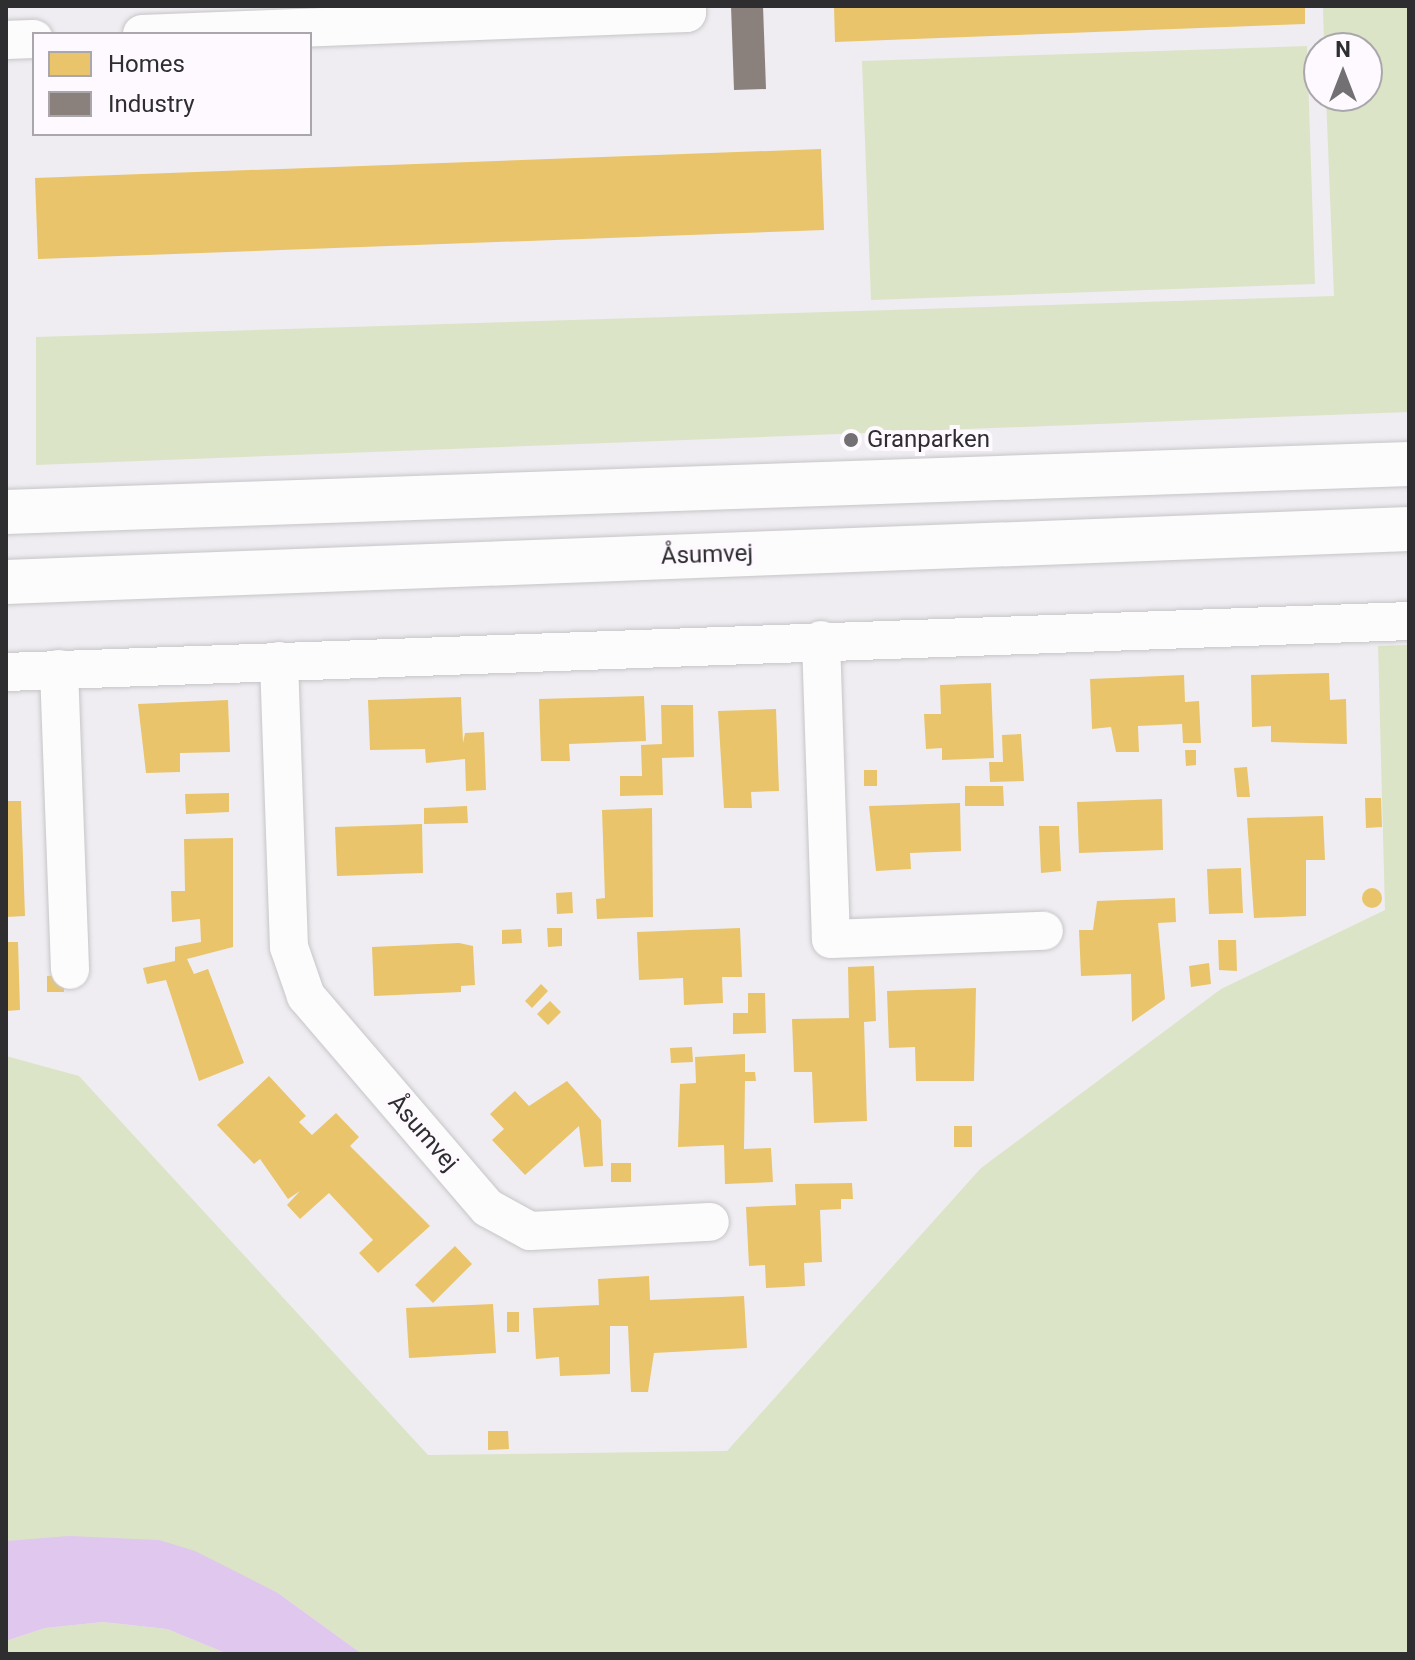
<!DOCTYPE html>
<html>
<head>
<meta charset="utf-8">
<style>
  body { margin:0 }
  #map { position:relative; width:1415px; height:1660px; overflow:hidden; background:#efedf1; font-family:Roboto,sans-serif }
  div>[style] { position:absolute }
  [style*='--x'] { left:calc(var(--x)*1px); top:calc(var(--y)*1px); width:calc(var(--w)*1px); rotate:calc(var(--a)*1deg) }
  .green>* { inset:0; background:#dbe4c7 }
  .water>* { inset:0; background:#e0c7ed }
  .homes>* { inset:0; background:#e9c46a }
  .round { border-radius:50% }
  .industry>* { inset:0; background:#8a817c }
  .roads { filter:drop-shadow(0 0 2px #c7c5c8) drop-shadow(0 0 2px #c7c5c8) }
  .minor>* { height:38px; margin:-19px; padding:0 19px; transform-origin:19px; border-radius:19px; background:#fdfcfd }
  .tertiary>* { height:44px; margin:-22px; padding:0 22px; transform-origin:22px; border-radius:22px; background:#fdfcfd }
  .dots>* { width:22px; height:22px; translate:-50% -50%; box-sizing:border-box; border:4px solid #fdf9ff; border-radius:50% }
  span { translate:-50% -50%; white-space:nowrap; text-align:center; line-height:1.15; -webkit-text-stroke:8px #fdf9ff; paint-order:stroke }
  .poi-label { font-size:24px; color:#2e2d2f }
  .left { translate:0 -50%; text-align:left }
  .street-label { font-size:24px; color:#2e2d2f }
  .frame { position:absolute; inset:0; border:8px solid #2e2d2f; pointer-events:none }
  .legend { position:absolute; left:32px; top:32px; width:280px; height:104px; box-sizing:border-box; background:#fdf9ff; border:2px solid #aaa7ac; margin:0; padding:10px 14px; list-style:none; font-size:24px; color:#2e2d2f }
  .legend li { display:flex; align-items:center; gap:16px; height:40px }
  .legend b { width:40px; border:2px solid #aaa7ac }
  .north { position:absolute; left:1303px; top:32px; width:80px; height:80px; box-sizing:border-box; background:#fdf9ff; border:2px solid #aaa7ac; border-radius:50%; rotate:0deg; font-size:22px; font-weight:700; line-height:32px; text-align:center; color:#2e2d2f }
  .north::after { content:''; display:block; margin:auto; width:28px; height:36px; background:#727073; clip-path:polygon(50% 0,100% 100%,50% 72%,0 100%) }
</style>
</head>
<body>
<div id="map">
  <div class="green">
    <i style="clip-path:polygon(1323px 6px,1409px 6px,1409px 412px,36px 465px,36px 337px,1334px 296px,1326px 96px,1367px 96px,1367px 48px,1324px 48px)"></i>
    <i style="clip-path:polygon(1307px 46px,1315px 284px,871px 300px,862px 61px)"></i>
    <i style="clip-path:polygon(1409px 645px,1409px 1654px,362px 1654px,278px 1593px,159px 1540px,6px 1541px,6px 1056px,79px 1076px,428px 1455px,727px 1451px,981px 1168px,1221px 989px,1385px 910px,1378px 646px)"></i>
    <i style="clip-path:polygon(103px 1622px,167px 1629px,228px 1654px,6px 1654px,6px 1641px,45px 1628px)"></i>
  </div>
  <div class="water">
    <i style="clip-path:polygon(69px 1536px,159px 1540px,195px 1551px,278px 1593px,362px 1654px,228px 1654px,167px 1629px,103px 1622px,45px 1628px,6px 1641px,6px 1541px)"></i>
  </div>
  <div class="homes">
    <i style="clip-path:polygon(834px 6px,1305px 6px,1305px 24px,835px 42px)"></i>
    <i style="clip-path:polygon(821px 149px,824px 230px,38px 259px,35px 178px)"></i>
    <i style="clip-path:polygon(1329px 673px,1330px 700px,1346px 699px,1347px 744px,1271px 742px,1271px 726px,1252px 727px,1251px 675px)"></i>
    <i style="clip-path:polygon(1184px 675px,1185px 702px,1199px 701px,1201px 743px,1183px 743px,1182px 724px,1138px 726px,1139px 752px,1116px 752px,1111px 727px,1092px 729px,1090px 679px)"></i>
    <i style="clip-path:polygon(991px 683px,994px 758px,942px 760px,942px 748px,926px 749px,924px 714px,941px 714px,940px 685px)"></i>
    <i style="clip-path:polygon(644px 696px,646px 741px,569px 744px,570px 761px,541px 761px,539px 699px)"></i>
    <i style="clip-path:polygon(461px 697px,463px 743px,465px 733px,484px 732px,486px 790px,466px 791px,465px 759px,426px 763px,425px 749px,370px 750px,368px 700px)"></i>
    <i style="clip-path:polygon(228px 700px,230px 752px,180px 753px,180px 772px,146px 773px,138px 704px)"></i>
    <i style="clip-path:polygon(661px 705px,693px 705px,694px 757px,662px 758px,663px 795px,620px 796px,620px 776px,642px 776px,641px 745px,662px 744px)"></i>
    <i style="clip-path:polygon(776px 709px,779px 791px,751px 792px,752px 808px,724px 808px,718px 711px)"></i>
    <i style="clip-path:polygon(1021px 734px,1024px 781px,990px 782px,989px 762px,1003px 762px,1002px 735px)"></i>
    <i style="clip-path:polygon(1185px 750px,1196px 750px,1196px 765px,1186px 766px)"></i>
    <i style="clip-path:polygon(1247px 767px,1250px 797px,1237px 797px,1234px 768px)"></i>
    <i style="clip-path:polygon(864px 770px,877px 770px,877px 786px,864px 786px)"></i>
    <i style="clip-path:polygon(965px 786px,1003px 786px,1004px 806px,965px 806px)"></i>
    <i style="clip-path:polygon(229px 793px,229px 812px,186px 814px,185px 794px)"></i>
    <i style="clip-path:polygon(1365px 798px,1381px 798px,1382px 827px,1366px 828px)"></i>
    <i style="clip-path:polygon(1162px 799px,1163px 850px,1079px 853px,1077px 802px)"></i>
    <i style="clip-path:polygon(6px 801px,21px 801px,25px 916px,6px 917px)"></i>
    <i style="clip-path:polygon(960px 803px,961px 851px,910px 853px,911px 869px,876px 871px,869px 806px)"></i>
    <i style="clip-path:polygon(467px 806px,468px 823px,424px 824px,424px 808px)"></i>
    <i style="clip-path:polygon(652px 808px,653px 917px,597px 919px,596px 899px,605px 898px,602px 810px)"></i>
    <i style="clip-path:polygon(1323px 816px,1325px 860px,1306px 860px,1306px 916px,1254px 918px,1247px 818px)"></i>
    <i style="clip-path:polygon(422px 824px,423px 873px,337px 876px,335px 827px)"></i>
    <i style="clip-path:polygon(1039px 826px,1059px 826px,1061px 871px,1041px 873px)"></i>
    <i style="clip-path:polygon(233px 838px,233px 947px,187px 959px,194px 974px,208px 969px,244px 1063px,199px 1081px,166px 980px,147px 984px,143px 968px,175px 961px,175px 947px,201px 942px,200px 919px,172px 922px,171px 891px,185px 891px,184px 839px)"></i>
    <i style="clip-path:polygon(1241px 868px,1243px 913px,1209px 914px,1207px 869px)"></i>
    <i class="round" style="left:1362px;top:888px;width:20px;height:20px"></i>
    <i style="clip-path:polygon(572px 892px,573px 913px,557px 914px,556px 893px)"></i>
    <i style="clip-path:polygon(1175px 898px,1176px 922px,1158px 923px,1165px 999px,1132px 1022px,1131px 974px,1081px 976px,1079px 930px,1093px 930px,1097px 901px)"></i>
    <i style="clip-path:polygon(547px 928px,562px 928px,562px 946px,548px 947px)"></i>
    <i style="clip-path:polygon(740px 928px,742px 977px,722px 977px,723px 1003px,684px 1005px,683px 978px,639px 980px,637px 932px)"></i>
    <i style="clip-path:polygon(521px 929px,522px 943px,502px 944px,502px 930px)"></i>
    <i style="clip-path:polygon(1218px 940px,1236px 940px,1237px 971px,1219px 970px)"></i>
    <i style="clip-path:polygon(6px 942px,18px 942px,20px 1010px,6px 1011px)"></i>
    <i style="clip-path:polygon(459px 943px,473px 946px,475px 985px,461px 986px,461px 992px,374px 996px,372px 947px)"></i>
    <i style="clip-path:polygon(1209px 963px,1211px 984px,1191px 987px,1189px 966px)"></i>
    <i style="clip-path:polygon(874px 966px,876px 1021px,864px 1022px,867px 1121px,814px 1123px,812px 1072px,794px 1072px,792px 1019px,849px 1018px,848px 967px)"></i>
    <i style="clip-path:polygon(64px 975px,64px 992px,47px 992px,47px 976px)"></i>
    <i style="clip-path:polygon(541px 984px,548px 991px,532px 1008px,525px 1001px)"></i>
    <i style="clip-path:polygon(976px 988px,974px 1081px,916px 1081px,915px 1047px,889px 1048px,887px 991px)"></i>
    <i style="clip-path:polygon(748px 993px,765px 993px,766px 1033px,733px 1034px,733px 1013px,748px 1013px)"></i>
    <i style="clip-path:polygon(550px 1001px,561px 1012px,548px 1025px,537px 1014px)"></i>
    <i style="clip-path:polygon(692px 1047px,693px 1062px,671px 1063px,670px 1048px)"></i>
    <i style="clip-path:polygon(745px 1054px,745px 1072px,755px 1072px,756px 1081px,745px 1081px,744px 1149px,771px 1148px,773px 1182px,725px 1184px,724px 1145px,678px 1147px,680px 1084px,696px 1083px,695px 1057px)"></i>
    <i style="clip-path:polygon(269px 1076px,306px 1116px,299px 1122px,312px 1135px,336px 1113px,359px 1137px,350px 1146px,430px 1226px,378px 1273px,359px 1253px,373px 1240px,329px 1193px,300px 1219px,287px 1205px,300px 1191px,288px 1199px,260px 1159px,254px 1164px,217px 1125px)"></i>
    <i style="clip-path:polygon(567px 1081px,601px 1120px,603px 1166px,584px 1167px,579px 1126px,525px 1175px,492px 1140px,504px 1129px,490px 1114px,515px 1091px,529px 1106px)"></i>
    <i style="clip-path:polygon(954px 1126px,972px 1126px,972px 1147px,954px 1147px)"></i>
    <i style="clip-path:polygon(611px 1163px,631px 1163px,631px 1182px,611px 1182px)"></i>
    <i style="clip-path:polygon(852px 1183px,853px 1199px,841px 1199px,841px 1209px,820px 1210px,822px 1262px,804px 1263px,805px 1286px,766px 1288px,765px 1265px,749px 1266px,746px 1207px,796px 1205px,795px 1184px)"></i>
    <i style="clip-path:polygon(455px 1246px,472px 1264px,433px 1303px,415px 1285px)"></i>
    <i style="clip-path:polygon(649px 1276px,650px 1300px,744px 1296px,747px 1348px,654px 1353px,648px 1392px,631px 1392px,628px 1326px,610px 1326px,610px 1374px,560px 1376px,559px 1357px,536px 1359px,533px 1308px,599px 1305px,598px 1279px)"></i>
    <i style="clip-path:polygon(493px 1304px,496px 1353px,409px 1358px,406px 1308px)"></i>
    <i style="clip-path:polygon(507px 1312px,519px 1312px,519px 1332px,507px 1332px)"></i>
    <i style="clip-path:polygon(488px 1431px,508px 1431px,509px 1449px,488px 1450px)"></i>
  </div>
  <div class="industry">
    <i style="clip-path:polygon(731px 6px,763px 6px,766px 89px,734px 90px)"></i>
  </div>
  <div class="roads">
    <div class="minor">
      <i style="--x:142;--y:34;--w:545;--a:-2.21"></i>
      <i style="--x:687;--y:13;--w:7;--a:-90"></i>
      <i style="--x:6;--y:40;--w:28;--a:-2"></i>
      <i style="--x:821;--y:640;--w:299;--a:88.1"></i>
      <i style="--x:831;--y:939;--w:213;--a:-2.2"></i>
      <i style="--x:279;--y:661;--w:286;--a:88"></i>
      <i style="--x:289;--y:947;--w:52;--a:70.9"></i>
      <i style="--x:306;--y:996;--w:279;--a:49.4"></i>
      <i style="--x:488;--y:1208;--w:48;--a:28.7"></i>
      <i style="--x:530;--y:1231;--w:180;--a:-2.9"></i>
      <i style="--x:59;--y:669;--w:301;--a:87.9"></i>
      <i style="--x:6;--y:672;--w:1404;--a:-2.08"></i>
    </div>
    <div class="tertiary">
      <i style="--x:6;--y:512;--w:1404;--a:-1.96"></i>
      <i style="--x:6;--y:582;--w:1404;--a:-2.16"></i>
    </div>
  </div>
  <div class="dots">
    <i style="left:851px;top:440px;background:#727073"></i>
  </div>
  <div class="poi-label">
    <span class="left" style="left:867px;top:440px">Granparken</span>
  </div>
  <div class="street-label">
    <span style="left:707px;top:555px;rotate:-2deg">Åsumvej</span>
    <span style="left:423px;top:1133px;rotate:49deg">Åsumvej</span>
  </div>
  <div class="frame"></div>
  <ul class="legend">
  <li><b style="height:22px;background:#e9c46a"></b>Homes</li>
  <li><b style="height:22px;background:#8a817c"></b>Industry</li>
  </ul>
  <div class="north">N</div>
</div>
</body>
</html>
